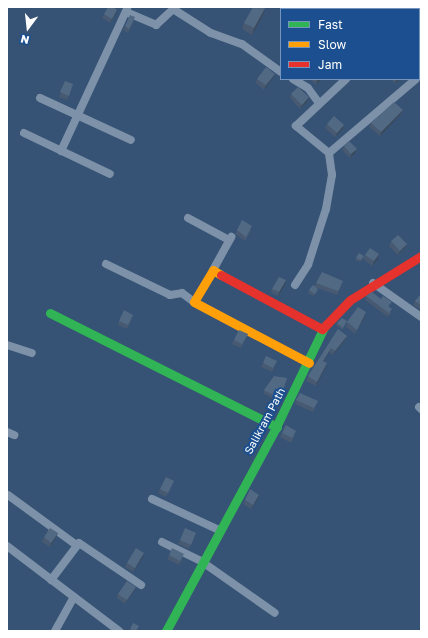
<!DOCTYPE html>
<html>
<head>
<meta charset="utf-8">
<style>
  body { margin:0 }
  #map { position:relative; width:428px; height:638px; overflow:hidden; background:#365274; font-family:"Golos Text",sans-serif }
  div>[style] { position:absolute }
  [style*='--x'] { left:calc(var(--x)*1px); top:calc(var(--y)*1px); width:calc(var(--w)*1px); rotate:calc(var(--a)*1deg) }
  .street>* { height:8px; margin:-4px; padding:0 4px; transform-origin:4px; border-radius:4px; background:#7d92a8 }
  .fast>* { height:9px; margin:-4.5px; padding:0 4.5px; transform-origin:4.5px; border-radius:4.5px; background:#30b455 }
  .slow>* { height:9px; margin:-4.5px; padding:0 4.5px; transform-origin:4.5px; border-radius:4.5px; background:#ff9f0a }
  .jam>* { height:9px; margin:-4.5px; padding:0 4.5px; transform-origin:4.5px; border-radius:4.5px; background:#e5322d }
  .wall>* { inset:0; background:#475a72 }
  .shaded-wall>* { inset:0; background:#394a5c }
  .building>* { inset:0; background:#526984 }
  span { translate:-50% -50%; white-space:nowrap; text-align:center; line-height:1.15; -webkit-text-stroke:4px #1b4f8f; paint-order:stroke }
  .street-label { font-size:11px; color:#fff }
  .frame { position:absolute; inset:0; border:8px solid #fff; pointer-events:none }
  .legend { position:absolute; left:280px; top:8px; width:140px; height:72px; box-sizing:border-box; background:#1b4f8f; border:1px solid #7695bc; margin:0; padding:5px 7px; list-style:none; font-size:12px; color:#fff }
  .legend li { display:flex; align-items:center; gap:8px; height:20px }
  .legend b { width:20px; border:1px solid #7695bc }
  .north { position:absolute; left:8px; top:8px; width:40px; height:40px; -webkit-text-stroke:3px #1b4f8f; paint-order:stroke; rotate:195deg; font-size:11px; font-weight:700; line-height:16px; text-align:center; color:#fff }
  .north::after { content:''; display:block; margin:auto; width:14px; height:18px; background:#fff; clip-path:polygon(50% 0,100% 100%,50% 72%,0 100%) }
</style>
</head>
<body>
<div id="map">
  <div class="street">
    <i style="--x:403;--y:7;--w:3;--a:45"></i>
    <i style="--x:126;--y:12;--w:33;--a:23"></i>
    <i style="--x:156;--y:25;--w:23;--a:-43"></i>
    <i style="--x:173;--y:9;--w:45;--a:32.3"></i>
    <i style="--x:211;--y:33;--w:33;--a:20"></i>
    <i style="--x:242;--y:44;--w:48;--a:35.7"></i>
    <i style="--x:419;--y:26;--w:3;--a:45"></i>
    <i style="--x:293;--y:79;--w:17;--a:31"></i>
    <i style="--x:308;--y:88;--w:19;--a:54"></i>
    <i style="--x:40;--y:98;--w:100;--a:24.8"></i>
    <i style="--x:24;--y:133;--w:95;--a:25.5"></i>
    <i style="--x:61;--y:151;--w:157;--a:-65.1"></i>
    <i style="--x:329;--y:153;--w:114;--a:-40.4"></i>
    <i style="--x:188;--y:218;--w:47;--a:28.2"></i>
    <i style="--x:106;--y:264;--w:71;--a:25.8"></i>
    <i style="--x:170;--y:295;--w:12;--a:-9"></i>
    <i style="--x:182;--y:293;--w:15;--a:37"></i>
    <i style="--x:213;--y:270;--w:38;--a:-61"></i>
    <i style="--x:373;--y:283;--w:59;--a:35.3"></i>
    <i style="--x:295;--y:285;--w:24;--a:-57"></i>
    <i style="--x:308;--y:265;--w:59;--a:-72.2"></i>
    <i style="--x:326;--y:209;--w:35;--a:-80"></i>
    <i style="--x:332;--y:175;--w:22;--a:-98"></i>
    <i style="--x:329;--y:153;--w:43;--a:-140.7"></i>
    <i style="--x:296;--y:126;--w:69;--a:-43.2"></i>
    <i style="--x:7;--y:345;--w:26;--a:18"></i>
    <i style="--x:419;--y:407;--w:3;--a:45"></i>
    <i style="--x:7;--y:432;--w:8;--a:23"></i>
    <i style="--x:8;--y:495;--w:83;--a:36.2"></i>
    <i style="--x:152;--y:499;--w:74;--a:24.8"></i>
    <i style="--x:162;--y:542;--w:43;--a:26"></i>
    <i style="--x:201;--y:561;--w:90;--a:35.1"></i>
    <i style="--x:7;--y:546;--w:141;--a:37.2"></i>
    <i style="--x:51;--y:580;--w:46;--a:-52.9"></i>
    <i style="--x:79;--y:543;--w:75;--a:34.1"></i>
    <i style="--x:55;--y:631;--w:39;--a:-61"></i>
  </div>
  <div class="fast">
    <i style="--x:50;--y:313;--w:254;--a:26.7"></i>
    <i style="--x:166;--y:631;--w:230;--a:-61.6"></i>
    <i style="--x:275;--y:429;--w:113;--a:-64.3"></i>
  </div>
  <div class="slow">
    <i style="--x:221;--y:275;--w:9;--a:-148"></i>
    <i style="--x:213;--y:270;--w:37;--a:121"></i>
    <i style="--x:194;--y:302;--w:130;--a:27.9"></i>
  </div>
  <div class="jam">
    <i style="--x:221;--y:275;--w:115;--a:28.1"></i>
    <i style="--x:324;--y:327;--w:37;--a:-46"></i>
    <i style="--x:350;--y:300;--w:84;--a:-31.8"></i>
  </div>
  <div class="wall">
    <i style="clip-path:polygon(265px 8px,263px 15px,252px 35px,242px 29px,244px 23px)"></i>
    <i style="clip-path:polygon(104px 14px,116px 14px,110px 23px,102px 18px)"></i>
    <i style="clip-path:polygon(134px 21px,128px 33px,123px 30px,125px 26px)"></i>
    <i style="clip-path:polygon(273px 78px,264px 90px,256px 83px,257px 79px)"></i>
    <i style="clip-path:polygon(310px 79px,322px 79px,316px 85px)"></i>
    <i style="clip-path:polygon(391px 79px,400px 79px,395px 84px)"></i>
    <i style="clip-path:polygon(65px 81px,73px 84px,67px 100px,59px 97px)"></i>
    <i style="clip-path:polygon(291px 94px,309px 97px,307px 102px,300px 109px,290px 98px)"></i>
    <i style="clip-path:polygon(403px 110px,401px 114px,380px 136px,369px 127px,371px 123px)"></i>
    <i style="clip-path:polygon(327px 124px,344px 125px,343px 129px,335px 137px,325px 128px)"></i>
    <i style="clip-path:polygon(344px 146px,357px 149px,355px 153px,350px 158px,342px 150px)"></i>
    <i style="clip-path:polygon(237px 230px,251px 230px,245px 241px,235px 234px)"></i>
    <i style="clip-path:polygon(391px 241px,407px 244px,405px 248px,398px 255px,389px 246px)"></i>
    <i style="clip-path:polygon(379px 254px,378px 259px,372px 266px,363px 259px,365px 255px)"></i>
    <i style="clip-path:polygon(364px 256px,360px 262px,355px 260px,356px 258px)"></i>
    <i style="clip-path:polygon(286px 280px,285px 285px,278px 296px,271px 293px,272px 289px)"></i>
    <i style="clip-path:polygon(316px 283px,342px 285px,337px 295px,317px 288px,317px 291px,314px 296px,308px 293px,309px 290px,315px 286px)"></i>
    <i style="clip-path:polygon(366px 296px,390px 306px,389px 307px,391px 313px,388px 317px,365px 300px)"></i>
    <i style="clip-path:polygon(421px 297px,421px 310px,413px 305px,415px 301px)"></i>
    <i style="clip-path:polygon(365px 316px,355px 334px,346px 327px,347px 322px)"></i>
    <i style="clip-path:polygon(132px 319px,127px 329px,118px 325px,119px 321px)"></i>
    <i style="clip-path:polygon(337px 323px,346px 323px,342px 330px,336px 325px)"></i>
    <i style="clip-path:polygon(338px 329px,347px 336px,345px 340px,333px 355px,329px 352px,324px 361px,326px 367px,316px 386px,306px 381px,308px 376px)"></i>
    <i style="clip-path:polygon(248px 334px,241px 348px,232px 344px,234px 340px)"></i>
    <i style="clip-path:polygon(263px 363px,275px 366px,272px 372px,261px 367px)"></i>
    <i style="clip-path:polygon(287px 378px,279px 402px,263px 393px,264px 390px)"></i>
    <i style="clip-path:polygon(296px 400px,318px 401px,313px 412px,295px 404px)"></i>
    <i style="clip-path:polygon(282px 433px,295px 435px,291px 443px,280px 437px)"></i>
    <i style="clip-path:polygon(174px 481px,166px 497px,158px 493px,160px 489px)"></i>
    <i style="clip-path:polygon(258px 499px,251px 509px,243px 504px,245px 500px)"></i>
    <i style="clip-path:polygon(58px 533px,56px 537px,50px 547px,42px 542px,44px 537px)"></i>
    <i style="clip-path:polygon(196px 533px,189px 549px,178px 544px,180px 540px)"></i>
    <i style="clip-path:polygon(144px 553px,143px 557px,133px 572px,125px 567px,127px 563px)"></i>
    <i style="clip-path:polygon(169px 555px,183px 558px,179px 565px,167px 559px)"></i>
    <i style="clip-path:polygon(134px 591px,125px 604px,117px 598px,118px 594px)"></i>
  </div>
  <div class="shaded-wall">
    <i style="clip-path:polygon(265px 8px,263px 15px,252px 35px,254px 28px)"></i>
    <i style="clip-path:polygon(117px 10px,116px 14px,110px 23px,112px 19px)"></i>
    <i style="clip-path:polygon(275px 74px,273px 78px,264px 90px,266px 85px)"></i>
    <i style="clip-path:polygon(320px 79px,322px 79px,316px 85px,317px 81px)"></i>
    <i style="clip-path:polygon(398px 79px,400px 79px,395px 84px,396px 81px)"></i>
    <i style="clip-path:polygon(309px 97px,307px 102px,300px 109px,302px 105px)"></i>
    <i style="clip-path:polygon(403px 110px,401px 114px,380px 136px,381px 132px)"></i>
    <i style="clip-path:polygon(344px 125px,343px 129px,335px 137px,337px 133px)"></i>
    <i style="clip-path:polygon(357px 149px,355px 153px,350px 158px,351px 154px)"></i>
    <i style="clip-path:polygon(407px 244px,405px 248px,398px 255px,400px 251px)"></i>
    <i style="clip-path:polygon(379px 254px,378px 259px,372px 266px,374px 261px)"></i>
    <i style="clip-path:polygon(286px 280px,285px 285px,278px 296px,279px 292px)"></i>
    <i style="clip-path:polygon(366px 312px,365px 316px,355px 334px)"></i>
    <i style="clip-path:polygon(347px 336px,345px 340px,333px 355px,335px 351px)"></i>
    <i style="clip-path:polygon(331px 348px,329px 352px,322px 365px,323px 361px)"></i>
    <i style="clip-path:polygon(327px 363px,326px 367px,316px 386px,317px 382px)"></i>
    <i style="clip-path:polygon(259px 495px,258px 499px,251px 509px,253px 505px)"></i>
    <i style="clip-path:polygon(58px 533px,56px 537px,50px 547px,51px 543px)"></i>
    <i style="clip-path:polygon(144px 553px,143px 557px,133px 572px,135px 568px)"></i>
    <i style="clip-path:polygon(136px 587px,134px 591px,125px 604px,127px 600px)"></i>
  </div>
  <div class="building">
    <i style="clip-path:polygon(108px 7px,113px 7px,117px 10px,112px 19px,104px 14px)"></i>
    <i style="clip-path:polygon(253px 7px,263px 7px,265px 8px,254px 28px,244px 23px)"></i>
    <i style="clip-path:polygon(130px 15px,135px 17px,129px 29px,125px 26px)"></i>
    <i style="clip-path:polygon(266px 67px,275px 74px,266px 85px,257px 79px)"></i>
    <i style="clip-path:polygon(65px 81px,73px 84px,69px 96px,60px 92px)"></i>
    <i style="clip-path:polygon(298px 87px,309px 97px,302px 105px,291px 94px)"></i>
    <i style="clip-path:polygon(394px 102px,403px 110px,381px 132px,371px 123px)"></i>
    <i style="clip-path:polygon(334px 116px,344px 125px,337px 133px,327px 124px)"></i>
    <i style="clip-path:polygon(349px 141px,357px 149px,351px 154px,344px 146px)"></i>
    <i style="clip-path:polygon(242px 220px,252px 226px,246px 237px,237px 230px)"></i>
    <i style="clip-path:polygon(398px 235px,407px 244px,400px 251px,391px 241px)"></i>
    <i style="clip-path:polygon(370px 248px,379px 254px,374px 261px,365px 255px)"></i>
    <i style="clip-path:polygon(359px 253px,364px 256px,361px 260px,356px 258px)"></i>
    <i style="clip-path:polygon(322px 272px,343px 281px,338px 291px,316px 283px)"></i>
    <i style="clip-path:polygon(279px 277px,286px 280px,279px 292px,272px 289px)"></i>
    <i style="clip-path:polygon(313px 285px,318px 289px,315px 294px,309px 290px)"></i>
    <i style="clip-path:polygon(372px 292px,381px 299px,383px 296px,392px 302px,388px 306px,392px 309px,389px 313px,366px 296px)"></i>
    <i style="clip-path:polygon(420px 295px,421px 297px,421px 305px,415px 301px)"></i>
    <i style="clip-path:polygon(358px 307px,366px 312px,357px 330px,347px 322px)"></i>
    <i style="clip-path:polygon(124px 310px,133px 315px,128px 325px,119px 321px)"></i>
    <i style="clip-path:polygon(342px 318px,347px 321px,343px 328px,337px 323px)"></i>
    <i style="clip-path:polygon(338px 329px,347px 336px,335px 351px,331px 348px,323px 361px,327px 363px,317px 382px,308px 376px)"></i>
    <i style="clip-path:polygon(239px 330px,248px 334px,242px 344px,234px 340px)"></i>
    <i style="clip-path:polygon(266px 356px,277px 361px,273px 368px,263px 363px)"></i>
    <i style="clip-path:polygon(274px 376px,287px 378px,280px 399px,264px 390px)"></i>
    <i style="clip-path:polygon(300px 393px,318px 401px,314px 408px,296px 400px)"></i>
    <i style="clip-path:polygon(286px 425px,296px 431px,292px 438px,282px 433px)"></i>
    <i style="clip-path:polygon(166px 477px,174px 481px,168px 493px,160px 489px)"></i>
    <i style="clip-path:polygon(250px 489px,259px 495px,253px 505px,245px 500px)"></i>
    <i style="clip-path:polygon(50px 528px,58px 533px,51px 543px,44px 537px)"></i>
    <i style="clip-path:polygon(185px 528px,196px 533px,191px 545px,180px 540px)"></i>
    <i style="clip-path:polygon(136px 548px,144px 553px,135px 568px,127px 563px)"></i>
    <i style="clip-path:polygon(172px 548px,184px 554px,180px 561px,169px 555px)"></i>
    <i style="clip-path:polygon(127px 581px,136px 587px,127px 600px,118px 594px)"></i>
    <i style="clip-path:polygon(133px 623px,139px 626px,136px 631px,134px 631px,130px 629px)"></i>
  </div>
  <div class="street-label">
    <span style="left:265px;top:421px;rotate:-62deg">Salikram Path</span>
  </div>
  <div class="frame"></div>
  <ul class="legend">
  <li><b style="height:5px;background:#30b455"></b>Fast</li>
  <li><b style="height:5px;background:#ff9f0a"></b>Slow</li>
  <li><b style="height:5px;background:#e5322d"></b>Jam</li>
  </ul>
  <div class="north">N</div>
</div>
</body>
</html>
